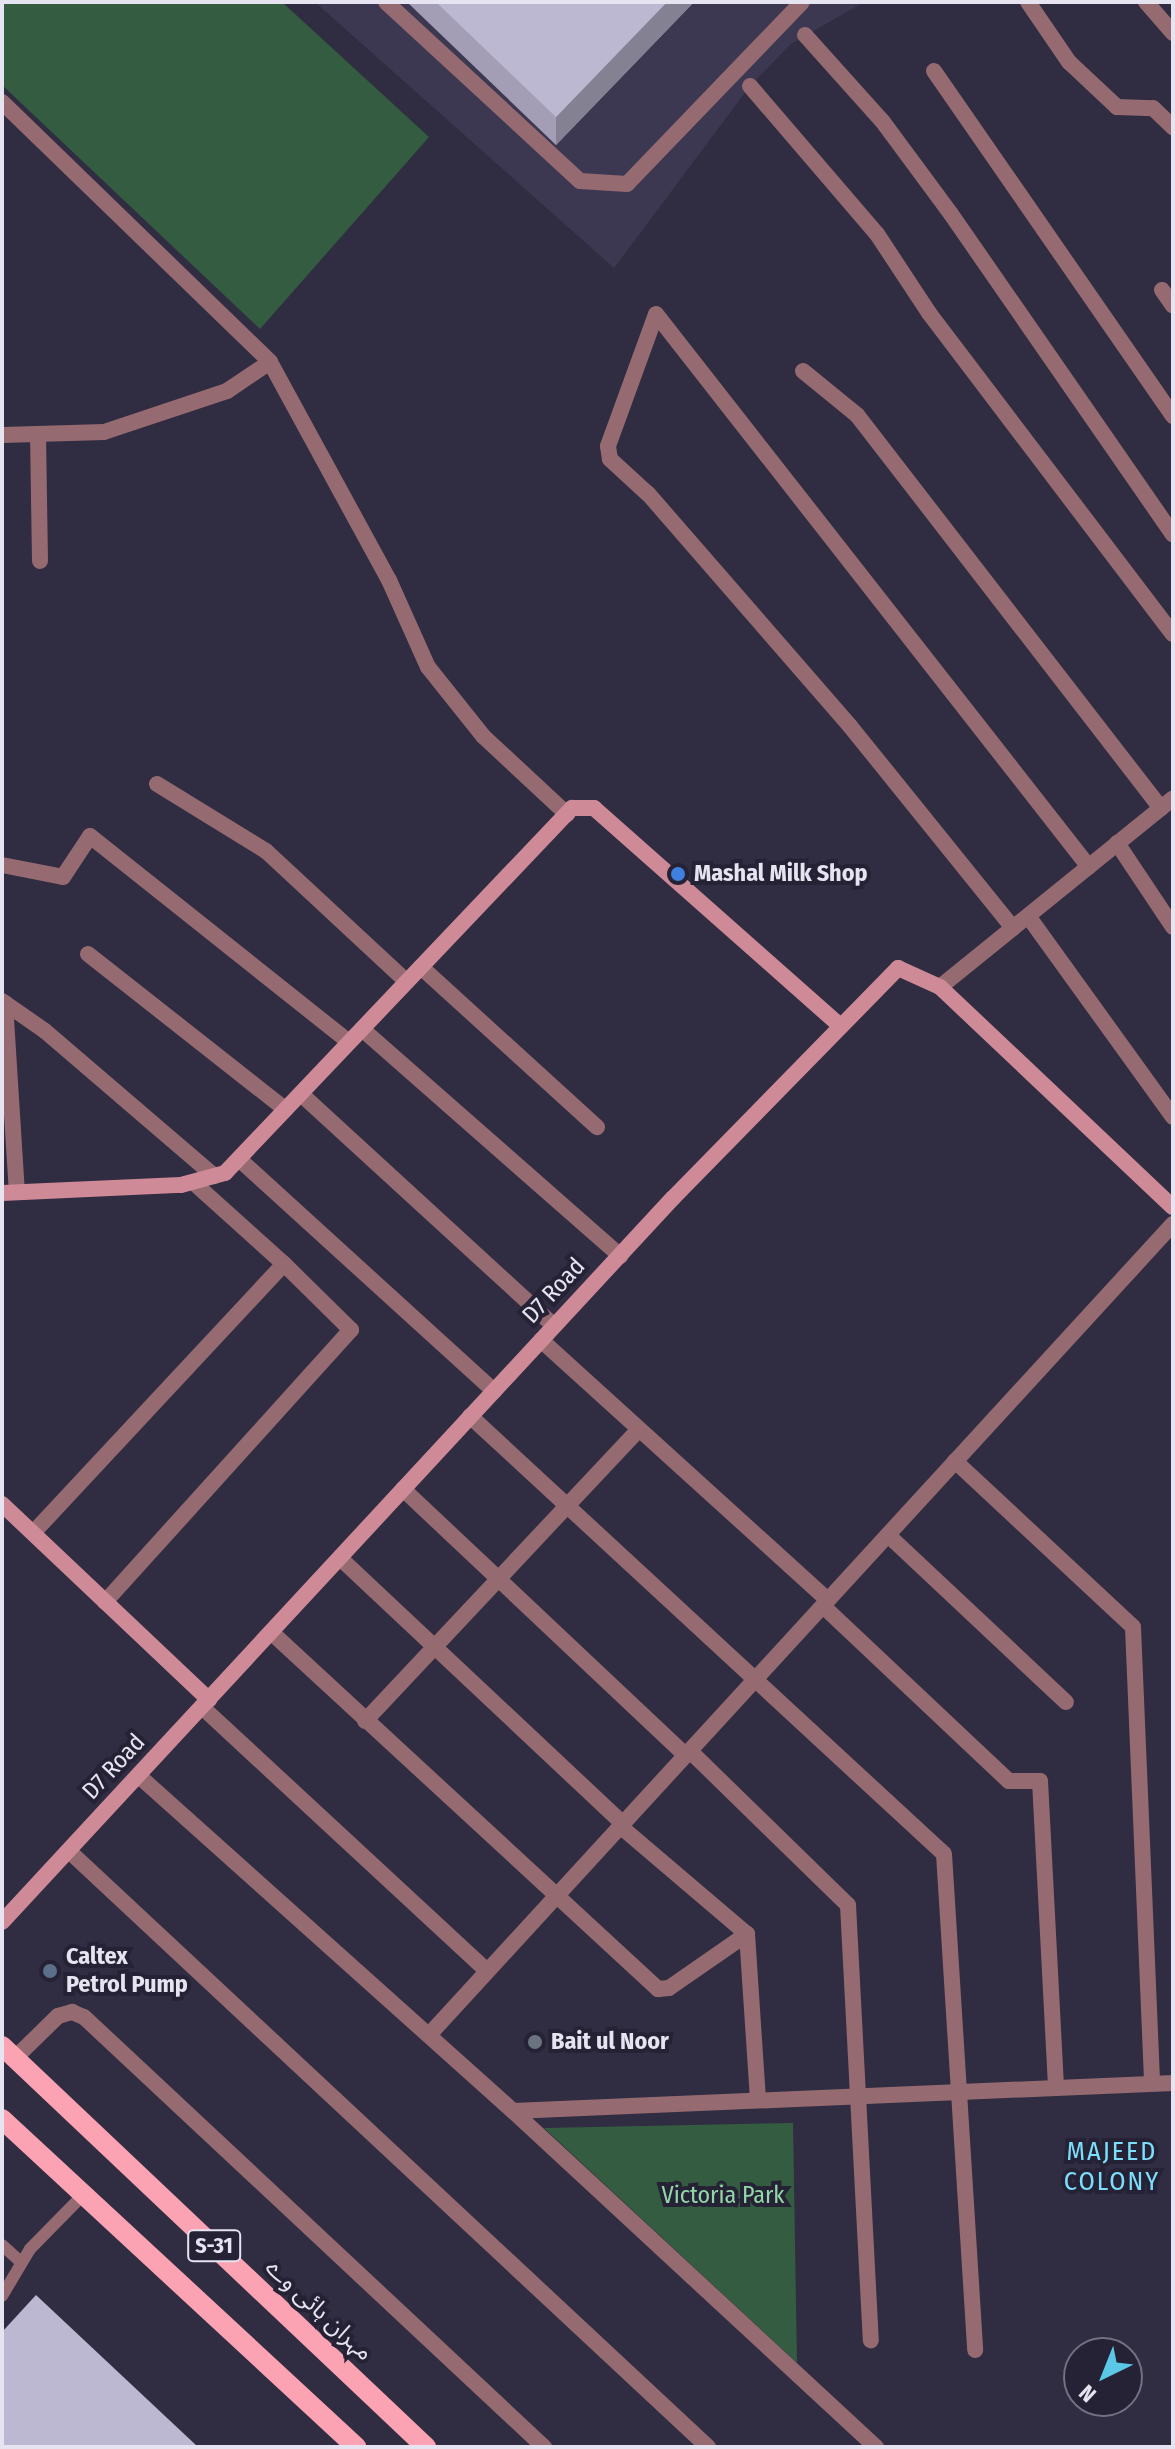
<!DOCTYPE html>
<html>
<head>
<meta charset="utf-8">
<style>
  body { margin:0 }
  #map { position:relative; width:1175px; height:2449px; overflow:hidden; background:#302c41; font-family:"Fira Sans Condensed","Noto Sans Arabic",sans-serif }
  div>[style] { position:absolute }
  [style*='--x'] { left:calc(var(--x)*1px); top:calc(var(--y)*1px); width:calc(var(--w)*1px); rotate:calc(var(--a)*1deg) }
  .built>* { inset:0; background:#3d3852 }
  .green>* { inset:0; background:#345c41 }
  .lane>* { height:12px; margin:-6px; padding:0 6px; transform-origin:6px; border-radius:6px; background:#956a71 }
  .street>* { height:16px; margin:-8px; padding:0 8px; transform-origin:8px; border-radius:8px; background:#956a71 }
  .secondary>* { height:16px; margin:-8px; padding:0 8px; transform-origin:8px; border-radius:8px; background:#cf8a97 }
  .primary>* { height:20px; margin:-10px; padding:0 10px; transform-origin:10px; border-radius:10px; background:#fba2b3 }
  .wall>* { inset:0; background:#a39eb5 }
  .shaded-wall>* { inset:0; background:#848193 }
  .building>* { inset:0; background:#bdb8d2 }
  .dots>* { width:22px; height:22px; translate:-50% -50%; box-sizing:border-box; border:4px solid #262236; border-radius:50% }
  span { translate:-50% -50%; white-space:nowrap; text-align:center; line-height:1.15; -webkit-text-stroke:8px #262236; paint-order:stroke }
  .shield-label span { padding:2px 6px; background:#262236; border:2px solid; border-radius:6px; -webkit-text-stroke-width:0 }
  .shield-label { font-size:22px; color:#e6e4f1; font-weight:700 }
  .poi-label { font-size:24px; color:#e6e4f1; font-weight:700 }
  .left { translate:0 -50%; text-align:left }
  .street-label { font-size:24px; color:#e6e4f1 }
  .park-label { font-size:24px; color:#93d7a8 }
  .neighbourhood-label { font-size:26px; color:#7cdefa; letter-spacing:2px }
  .frame { position:absolute; inset:0; border:4px solid #e6e4f1; pointer-events:none }
  .north { position:absolute; left:1063px; top:2337px; width:80px; height:80px; box-sizing:border-box; background:#262236; border:2px solid #737081; border-radius:50%; rotate:223deg; font-size:22px; font-weight:700; line-height:32px; text-align:center; color:#e6e4f1 }
  .north::after { content:''; display:block; margin:auto; width:28px; height:36px; background:#5ac8e6; clip-path:polygon(50% 0,100% 100%,50% 72%,0 100%) }
</style>
</head>
<body>
<div id="map">
  <div class="built">
    <i style="clip-path:polygon(315px 2px,864px 2px,791px 44px,750px 86px,614px 268px)"></i>
  </div>
  <div class="green">
    <i style="clip-path:polygon(2px 2px,282px 2px,429px 137px,260px 329px,2px 85px)"></i>
    <i style="clip-path:polygon(793px 2123px,797px 2363px,544px 2128px)"></i>
  </div>
  <div class="lane">
    <i style="--x:2;--y:2245;--w:25;--a:42"></i>
    <i style="--x:2;--y:2296;--w:55;--a:-59.2"></i>
    <i style="--x:30;--y:2249;--w:76;--a:-45.5"></i>
  </div>
  <div class="street">
    <i style="--x:386;--y:2;--w:264;--a:42.7"></i>
    <i style="--x:580;--y:181;--w:47;--a:3.7"></i>
    <i style="--x:627;--y:184;--w:252;--a:-46.1"></i>
    <i style="--x:1028;--y:2;--w:73;--a:55.7"></i>
    <i style="--x:1069;--y:62;--w:66;--a:43.2"></i>
    <i style="--x:1117;--y:107;--w:36;--a:2"></i>
    <i style="--x:1153;--y:108;--w:28;--a:44"></i>
    <i style="--x:1146;--y:2;--w:41;--a:48.9"></i>
    <i style="--x:805;--y:35;--w:117;--a:48.1"></i>
    <i style="--x:883;--y:122;--w:114;--a:53.5"></i>
    <i style="--x:951;--y:214;--w:390;--a:55.3"></i>
    <i style="--x:934;--y:71;--w:420;--a:55.3"></i>
    <i style="--x:750;--y:86;--w:195;--a:49.4"></i>
    <i style="--x:877;--y:234;--w:95;--a:56.6"></i>
    <i style="--x:929;--y:313;--w:403;--a:52.8"></i>
    <i style="--x:2;--y:102;--w:373;--a:44.1"></i>
    <i style="--x:270;--y:362;--w:248;--a:61.4"></i>
    <i style="--x:389;--y:580;--w:95;--a:65.9"></i>
    <i style="--x:428;--y:667;--w:88;--a:51.4"></i>
    <i style="--x:483;--y:736;--w:115;--a:42.9"></i>
    <i style="--x:1162;--y:290;--w:19;--a:55"></i>
    <i style="--x:803;--y:371;--w:70;--a:39.2"></i>
    <i style="--x:857;--y:415;--w:497;--a:52.3"></i>
    <i style="--x:38;--y:434;--w:127;--a:89.1"></i>
    <i style="--x:2;--y:435;--w:102;--a:-1.7"></i>
    <i style="--x:104;--y:432;--w:130;--a:-18.4"></i>
    <i style="--x:227;--y:391;--w:52;--a:-34"></i>
    <i style="--x:157;--y:784;--w:128;--a:31.6"></i>
    <i style="--x:266;--y:851;--w:192;--a:42.9"></i>
    <i style="--x:1117;--y:843;--w:101;--a:56.3"></i>
    <i style="--x:2;--y:865;--w:62;--a:11.1"></i>
    <i style="--x:63;--y:877;--w:49;--a:-56.6"></i>
    <i style="--x:90;--y:836;--w:331;--a:38.5"></i>
    <i style="--x:1028;--y:916;--w:248;--a:54.2"></i>
    <i style="--x:1013;--y:928;--w:260;--a:-128.9"></i>
    <i style="--x:850;--y:726;--w:308;--a:-131"></i>
    <i style="--x:648;--y:494;--w:52;--a:-137.4"></i>
    <i style="--x:610;--y:459;--w:13;--a:-99"></i>
    <i style="--x:608;--y:446;--w:140;--a:-70"></i>
    <i style="--x:656;--y:314;--w:702;--a:51.94"></i>
    <i style="--x:88;--y:954;--w:251;--a:38.2"></i>
    <i style="--x:421;--y:967;--w:238;--a:42.3"></i>
    <i style="--x:940;--y:987;--w:300;--a:-39"></i>
    <i style="--x:2;--y:1001;--w:52;--a:34.9"></i>
    <i style="--x:45;--y:1031;--w:223;--a:40.6"></i>
    <i style="--x:5;--y:1003;--w:189;--a:86.4"></i>
    <i style="--x:362;--y:1029;--w:344;--a:41.3"></i>
    <i style="--x:301;--y:1094;--w:343;--a:42.5"></i>
    <i style="--x:239;--y:1159;--w:345;--a:42.3"></i>
    <i style="--x:541;--y:1340;--w:387;--a:42.2"></i>
    <i style="--x:470;--y:1416;--w:645;--a:42.74"></i>
    <i style="--x:944;--y:1854;--w:497;--a:86.4"></i>
    <i style="--x:955;--y:1461;--w:243;--a:43"></i>
    <i style="--x:1133;--y:1627;--w:456;--a:87.6"></i>
    <i style="--x:403;--y:1489;--w:388;--a:43.3"></i>
    <i style="--x:33;--y:1533;--w:368;--a:-47"></i>
    <i style="--x:284;--y:1264;--w:122;--a:-138"></i>
    <i style="--x:888;--y:1535;--w:244;--a:43.2"></i>
    <i style="--x:340;--y:1558;--w:388;--a:43.2"></i>
    <i style="--x:105;--y:1602;--w:367;--a:-47.9"></i>
    <i style="--x:351;--y:1330;--w:94;--a:-135.4"></i>
    <i style="--x:823;--y:1606;--w:255;--a:43.3"></i>
    <i style="--x:1009;--y:1781;--w:31;--a:0"></i>
    <i style="--x:1040;--y:1781;--w:305;--a:87"></i>
    <i style="--x:271;--y:1632;--w:527;--a:42.69"></i>
    <i style="--x:658;--y:1989;--w:11;--a:-5"></i>
    <i style="--x:669;--y:1988;--w:95;--a:-34.7"></i>
    <i style="--x:202;--y:1707;--w:388;--a:42.8"></i>
    <i style="--x:365;--y:1721;--w:400;--a:-46.8"></i>
    <i style="--x:690;--y:1751;--w:221;--a:44.3"></i>
    <i style="--x:848;--y:1905;--w:436;--a:87"></i>
    <i style="--x:139;--y:1776;--w:502;--a:41.85"></i>
    <i style="--x:513;--y:2111;--w:495;--a:42.8"></i>
    <i style="--x:620;--y:1826;--w:167;--a:40.4"></i>
    <i style="--x:747;--y:1934;--w:164;--a:86.2"></i>
    <i style="--x:69;--y:1851;--w:874;--a:43.01"></i>
    <i style="--x:429;--y:2035;--w:1101;--a:-47.47"></i>
    <i style="--x:15;--y:2058;--w:60;--a:-44.3"></i>
    <i style="--x:58;--y:2016;--w:15;--a:-16"></i>
    <i style="--x:72;--y:2012;--w:13;--a:23"></i>
    <i style="--x:84;--y:2017;--w:630;--a:43.07"></i>
    <i style="--x:513;--y:2111;--w:661;--a:-2.43"></i>
  </div>
  <div class="secondary">
    <i style="--x:2;--y:1193;--w:179;--a:-2.6"></i>
    <i style="--x:181;--y:1185;--w:46;--a:-15.3"></i>
    <i style="--x:225;--y:1173;--w:504;--a:-46.45"></i>
    <i style="--x:572;--y:808;--w:22;--a:0"></i>
    <i style="--x:594;--y:808;--w:326;--a:41.5"></i>
    <i style="--x:2;--y:1504;--w:285;--a:43.4"></i>
    <i style="--x:2;--y:1922;--w:987;--a:-47.18"></i>
    <i style="--x:673;--y:1198;--w:322;--a:-45.6"></i>
    <i style="--x:898;--y:968;--w:46;--a:24.3"></i>
    <i style="--x:940;--y:987;--w:320;--a:43.4"></i>
  </div>
  <div class="primary">
    <i style="--x:2;--y:2046;--w:584;--a:43.4"></i>
    <i style="--x:2;--y:2119;--w:483;--a:42.8"></i>
  </div>
  <div class="wall">
    <i style="clip-path:polygon(407px 2px,694px 2px,556px 145px)"></i>
  </div>
  <div class="shaded-wall">
    <i style="clip-path:polygon(667px 2px,694px 2px,556px 145px,556px 117px)"></i>
  </div>
  <div class="building">
    <i style="clip-path:polygon(436px 2px,667px 2px,556px 117px)"></i>
    <i style="clip-path:polygon(36px 2295px,198px 2447px,2px 2447px,2px 2332px)"></i>
  </div>
  <div class="dots">
    <i style="left:678px;top:874px;background:#3f7fe0"></i>
    <i style="left:50px;top:1971px;background:#5c6f8a"></i>
    <i style="left:535px;top:2042px;background:#6b7280"></i>
  </div>
  <div class="shield-label">
    <span style="left:214px;top:2246px">S-31</span>
  </div>
  <div class="poi-label">
    <span class="left" style="left:694px;top:874px">Mashal Milk Shop</span>
    <span class="left" style="left:66px;top:1971px">Caltex<br>Petrol Pump</span>
    <span class="left" style="left:551px;top:2042px">Bait ul Noor</span>
  </div>
  <div class="street-label">
    <span style="left:554px;top:1291px;rotate:-47deg">D7 Road</span>
    <span style="left:114px;top:1767px;rotate:-47deg">D7 Road</span>
    <span style="left:319px;top:2310px;rotate:43deg">مہران ہائی وے</span>
  </div>
  <div class="park-label">
    <span style="left:723px;top:2196px">Victoria Park</span>
  </div>
  <div class="neighbourhood-label">
    <span style="left:1112px;top:2167px">MAJEED<br>COLONY</span>
  </div>
  <div class="frame"></div>
  <div class="north">N</div>
</div>
</body>
</html>
